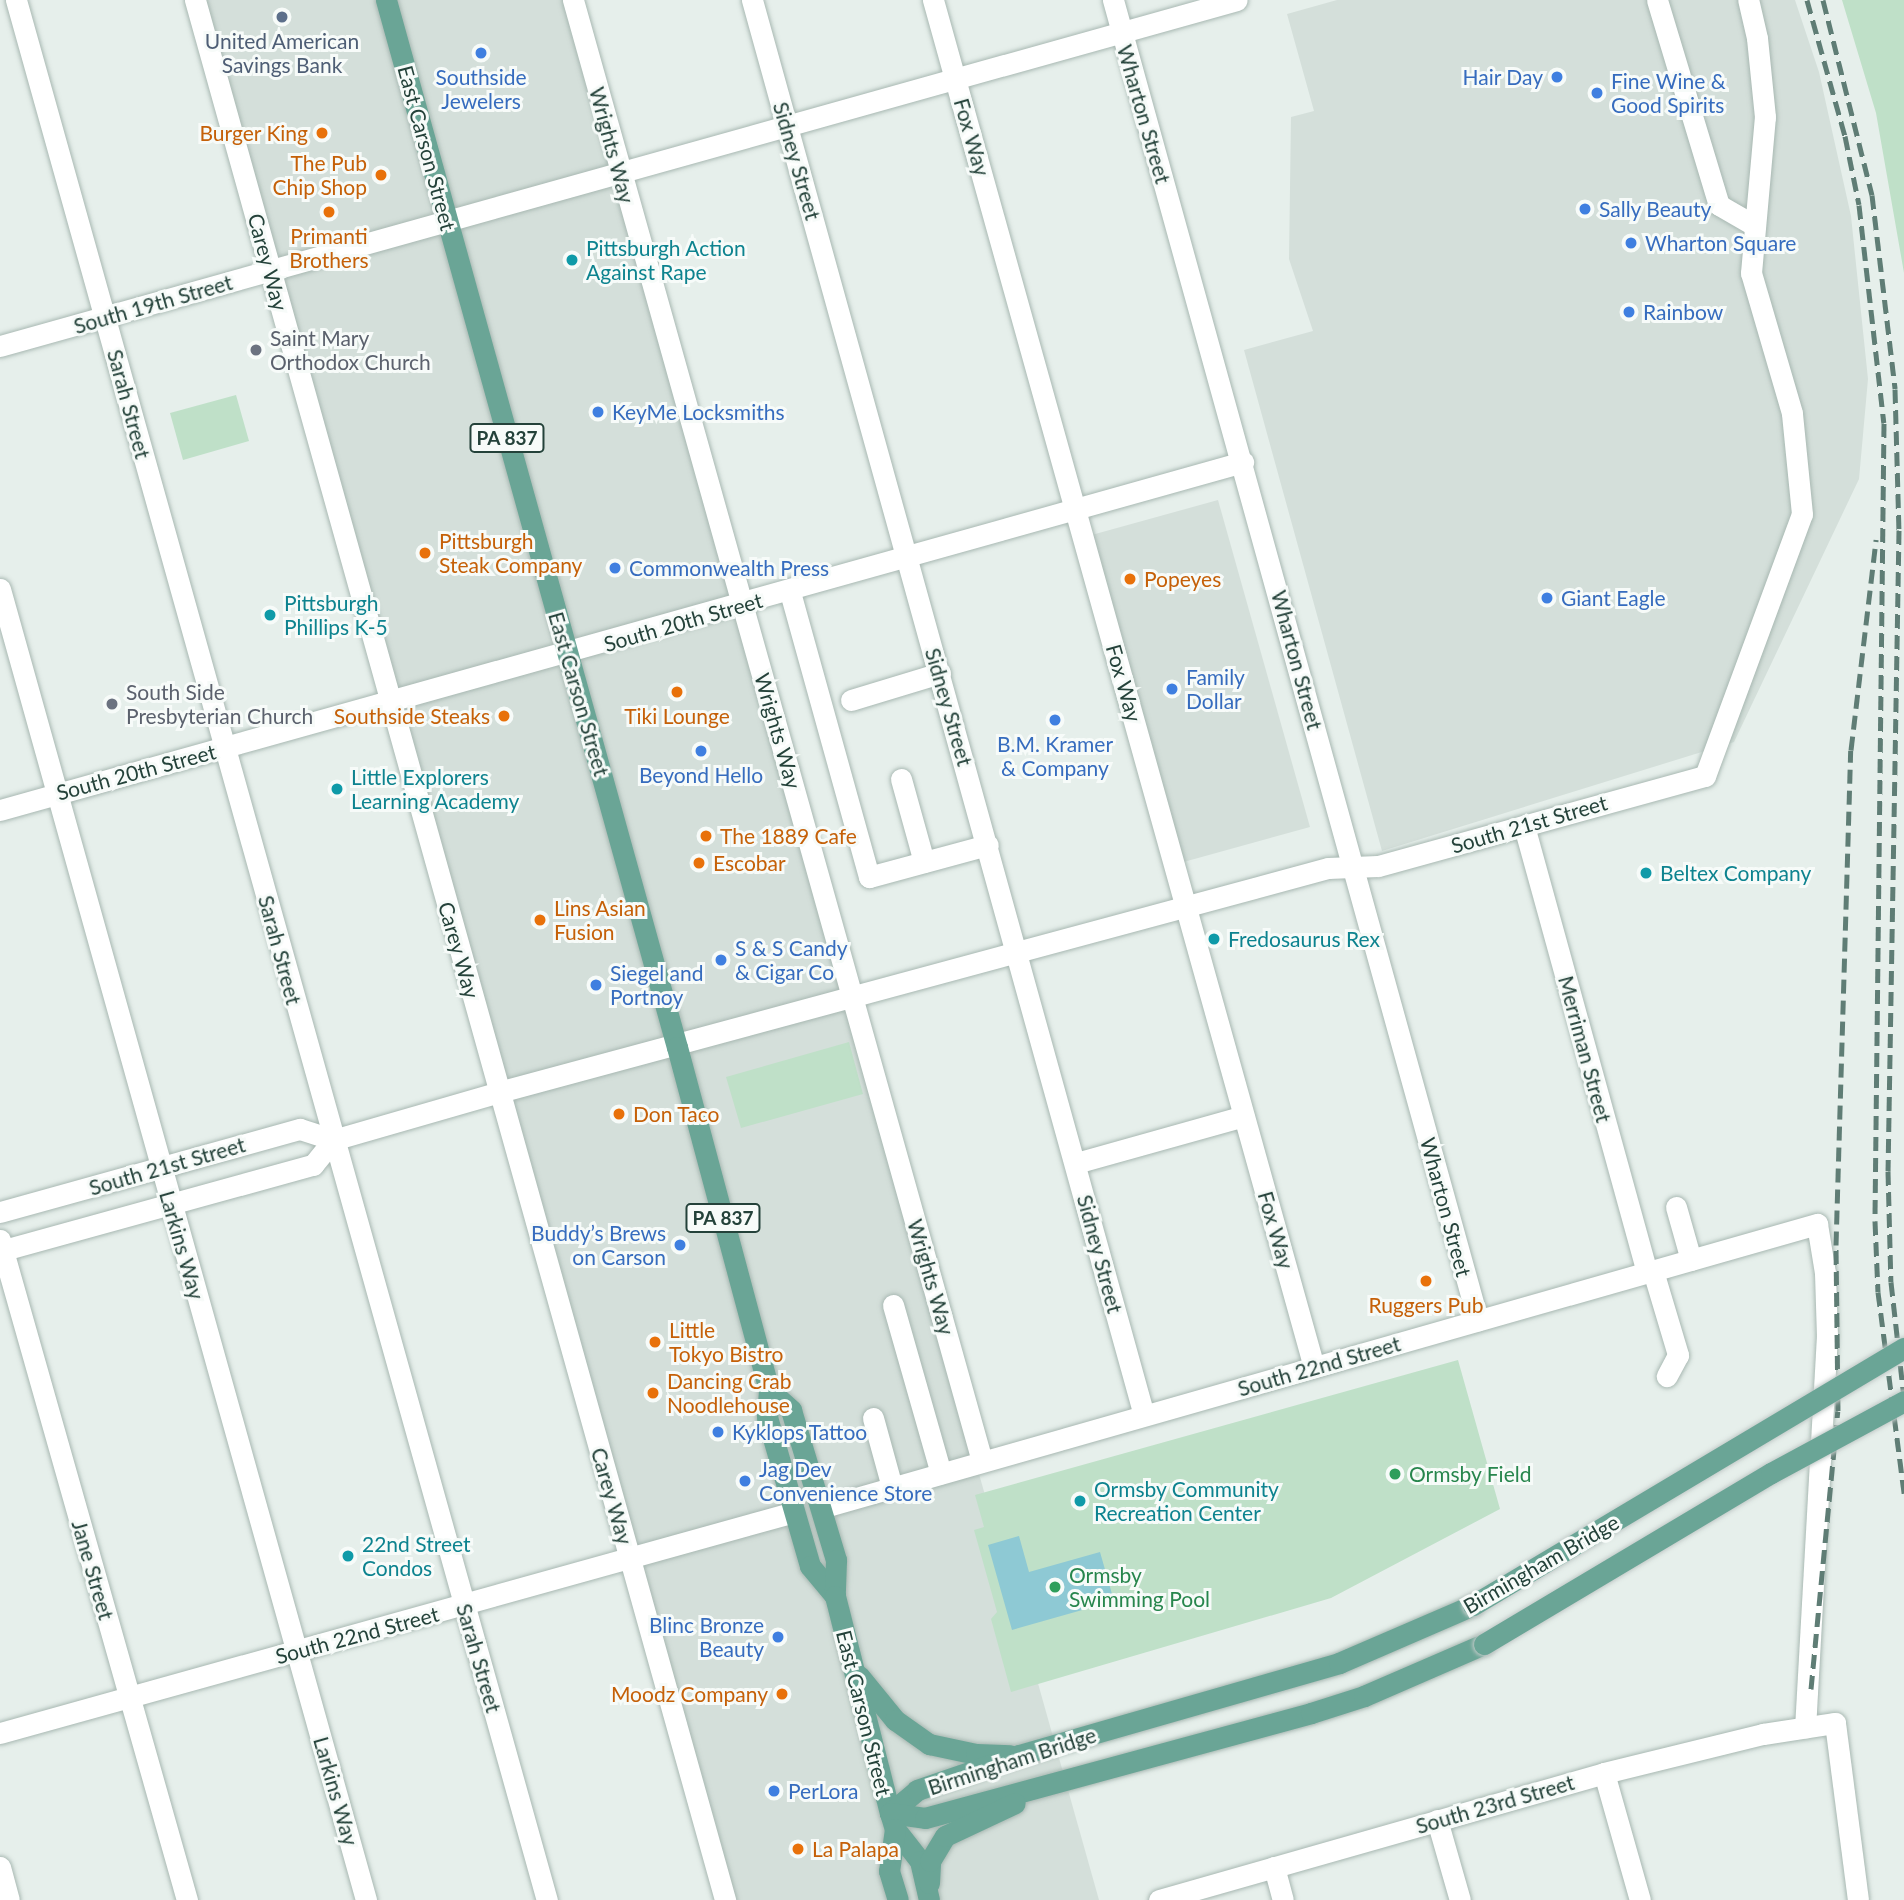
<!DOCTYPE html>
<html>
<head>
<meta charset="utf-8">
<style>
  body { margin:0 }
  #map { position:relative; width:1904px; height:1900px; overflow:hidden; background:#e6efeb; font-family:Lato,sans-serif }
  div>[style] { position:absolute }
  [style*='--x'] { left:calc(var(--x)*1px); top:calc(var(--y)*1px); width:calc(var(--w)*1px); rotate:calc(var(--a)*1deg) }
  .built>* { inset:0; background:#d4dfda }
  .green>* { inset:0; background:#bfe0c8 }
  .water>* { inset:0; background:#8ec9d4 }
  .roads { filter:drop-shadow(0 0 2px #a8b8b2) drop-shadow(0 0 2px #a8b8b2) }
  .minor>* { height:21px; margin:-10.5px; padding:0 10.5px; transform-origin:10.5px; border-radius:10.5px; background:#fff }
  .major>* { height:21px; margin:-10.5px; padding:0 10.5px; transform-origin:10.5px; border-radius:10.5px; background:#6aa596 }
  .rail>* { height:5px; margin-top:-2.5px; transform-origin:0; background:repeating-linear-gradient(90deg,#5f7d75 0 14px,transparent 0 21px) }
  .bridges { filter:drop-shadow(0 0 2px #c2cac8) drop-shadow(0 0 2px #c2cac8) }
  .major-bridge>* { height:21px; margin:-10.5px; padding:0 10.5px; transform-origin:10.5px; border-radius:10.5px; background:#6aa596 }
  .dots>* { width:19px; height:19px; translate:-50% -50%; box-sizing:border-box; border:4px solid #f7fbf9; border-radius:50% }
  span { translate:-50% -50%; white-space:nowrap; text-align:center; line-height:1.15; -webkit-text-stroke:6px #f7fbf9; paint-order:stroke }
  .shield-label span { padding:2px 5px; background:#f7fbf9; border:2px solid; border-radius:5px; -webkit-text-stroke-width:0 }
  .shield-label { font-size:19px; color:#24423a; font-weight:700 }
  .service-label { font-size:21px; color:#4e5e75 }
  .shop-label { font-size:21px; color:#366cbe }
  .right { translate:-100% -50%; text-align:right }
  .left { translate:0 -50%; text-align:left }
  .street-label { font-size:21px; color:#24423a }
  .food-label { font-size:21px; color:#c56008 }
  .culture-label { font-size:21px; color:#0d838f }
  .worship-label { font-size:21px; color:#5b616d }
  .leisure-label { font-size:21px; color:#27864d }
</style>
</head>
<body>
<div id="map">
  <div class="built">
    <i style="clip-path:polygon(193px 0,564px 0,1099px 1900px,725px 1900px)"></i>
    <i style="clip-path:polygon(1337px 0,1795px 0,1819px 72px,1851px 216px,1868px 379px,1859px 479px,1734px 742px,1382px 851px,1244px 350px,1313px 331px,1289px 259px,1291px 117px,1314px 111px,1287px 14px)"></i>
    <i style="clip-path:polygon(1218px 500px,1310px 827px,1180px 863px,1088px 536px)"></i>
  </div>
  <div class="green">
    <i style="clip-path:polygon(1842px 0,1904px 0,1904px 273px,1876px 113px)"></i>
    <i style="clip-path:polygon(236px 395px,249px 441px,183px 460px,170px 413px)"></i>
    <i style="clip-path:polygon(849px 1042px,863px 1094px,741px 1128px,726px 1077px)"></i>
    <i style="clip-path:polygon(1458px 1360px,1500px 1509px,1331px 1598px,1011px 1692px,991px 1619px,997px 1612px,974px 1530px,984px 1527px,975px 1495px)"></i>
  </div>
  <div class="water">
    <i style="clip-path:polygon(1019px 1536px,1029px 1572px,1100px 1552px,1114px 1601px,1012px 1630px,988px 1545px)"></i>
  </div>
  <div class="roads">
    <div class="minor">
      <i style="--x:16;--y:0;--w:1973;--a:74.39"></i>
      <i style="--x:195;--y:0;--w:1973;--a:74.41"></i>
      <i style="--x:573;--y:0;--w:1517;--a:74.36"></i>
      <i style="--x:752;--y:0;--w:1468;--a:74.52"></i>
      <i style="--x:933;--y:0;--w:1419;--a:74.43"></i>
      <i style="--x:1113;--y:0;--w:1370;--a:74.55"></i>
      <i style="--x:1657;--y:0;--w:214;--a:73.2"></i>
      <i style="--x:1719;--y:205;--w:39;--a:30"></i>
      <i style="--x:0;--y:346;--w:1284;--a:-15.63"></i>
      <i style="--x:0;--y:589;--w:1361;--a:74.4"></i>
      <i style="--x:790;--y:592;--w:296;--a:74.5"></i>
      <i style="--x:869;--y:877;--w:123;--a:-15.1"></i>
      <i style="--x:851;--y:700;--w:93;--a:-16.9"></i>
      <i style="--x:901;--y:779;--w:86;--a:74.5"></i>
      <i style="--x:0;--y:810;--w:1291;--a:-15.64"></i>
      <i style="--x:1524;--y:826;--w:463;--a:74.6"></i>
      <i style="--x:1076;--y:1163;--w:174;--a:-15.6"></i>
      <i style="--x:1676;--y:1207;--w:55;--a:74.2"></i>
      <i style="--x:0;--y:1212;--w:311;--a:-15.5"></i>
      <i style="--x:300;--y:1129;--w:35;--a:18"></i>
      <i style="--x:0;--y:1240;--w:686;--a:74.18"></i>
      <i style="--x:0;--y:1251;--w:325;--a:-15.4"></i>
      <i style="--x:313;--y:1165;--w:32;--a:-51"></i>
      <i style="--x:333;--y:1140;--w:173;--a:-16.1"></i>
      <i style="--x:499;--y:1092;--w:859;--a:-15.12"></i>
      <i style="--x:1328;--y:868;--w:50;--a:-2.3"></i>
      <i style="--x:1378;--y:866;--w:339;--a:-15.4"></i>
      <i style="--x:1705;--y:776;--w:279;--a:-69.7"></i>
      <i style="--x:1802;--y:514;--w:101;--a:-95.7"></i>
      <i style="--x:1792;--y:413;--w:146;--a:-106.3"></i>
      <i style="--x:1751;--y:273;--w:157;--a:-84.9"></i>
      <i style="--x:1765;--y:117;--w:79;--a:-95.8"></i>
      <i style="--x:1757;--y:38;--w:39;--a:-103"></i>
      <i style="--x:1653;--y:1271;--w:88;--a:73.4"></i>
      <i style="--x:1678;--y:1355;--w:24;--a:118"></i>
      <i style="--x:893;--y:1305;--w:175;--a:74.1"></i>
      <i style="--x:873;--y:1418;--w:72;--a:74.6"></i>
      <i style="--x:821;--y:1508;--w:1036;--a:-15.92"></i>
      <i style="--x:1817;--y:1224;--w:50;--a:80.7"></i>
      <i style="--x:1825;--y:1273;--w:62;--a:88.2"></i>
      <i style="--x:1827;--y:1335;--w:393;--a:93.2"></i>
      <i style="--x:0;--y:1733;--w:824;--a:-15.55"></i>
      <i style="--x:1604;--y:1773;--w:132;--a:74.2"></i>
      <i style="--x:1437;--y:1820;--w:83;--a:74"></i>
      <i style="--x:0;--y:1867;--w:34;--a:75"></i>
      <i style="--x:1274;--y:1867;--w:34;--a:75"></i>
      <i style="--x:1159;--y:1900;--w:463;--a:-15.9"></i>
      <i style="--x:1604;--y:1773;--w:164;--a:-13.8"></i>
      <i style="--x:1763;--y:1734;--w:73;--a:-8.7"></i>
      <i style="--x:1835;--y:1723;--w:178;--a:82.6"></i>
    </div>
    <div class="major">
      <i style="--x:386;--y:0;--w:1087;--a:74.47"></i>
      <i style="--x:677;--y:1047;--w:355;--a:75"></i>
      <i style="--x:769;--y:1390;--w:27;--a:94"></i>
      <i style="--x:767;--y:1417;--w:155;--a:73.9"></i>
      <i style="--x:810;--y:1566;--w:39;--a:50"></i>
      <i style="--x:769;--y:1390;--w:30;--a:42"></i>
      <i style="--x:791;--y:1410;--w:157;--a:73.3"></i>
      <i style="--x:836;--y:1560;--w:36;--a:92"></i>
      <i style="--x:835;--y:1596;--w:224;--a:75.8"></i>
      <i style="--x:890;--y:1813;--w:17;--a:73"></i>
      <i style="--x:895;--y:1829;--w:41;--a:52"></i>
      <i style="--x:920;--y:1861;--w:40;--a:77"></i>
      <i style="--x:859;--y:1676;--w:57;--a:50.7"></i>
      <i style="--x:895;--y:1720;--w:42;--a:35.2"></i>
      <i style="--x:929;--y:1744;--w:48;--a:12"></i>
      <i style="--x:976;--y:1754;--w:34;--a:2"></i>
      <i style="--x:890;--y:1813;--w:35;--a:-40"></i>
      <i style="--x:917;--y:1790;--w:108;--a:-18.9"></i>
      <i style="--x:1019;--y:1755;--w:333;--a:-16"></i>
      <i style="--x:1339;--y:1663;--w:146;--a:-23.4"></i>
      <i style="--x:890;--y:1813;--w:35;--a:8"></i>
      <i style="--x:925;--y:1818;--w:400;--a:-15.2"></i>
      <i style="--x:1311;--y:1713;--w:56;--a:-17.8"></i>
      <i style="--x:1364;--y:1696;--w:131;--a:-23.4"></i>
      <i style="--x:895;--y:1829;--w:42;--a:98.1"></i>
      <i style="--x:889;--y:1871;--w:30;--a:73"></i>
      <i style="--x:929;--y:1883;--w:22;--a:-87"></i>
      <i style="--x:930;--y:1861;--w:29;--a:-59"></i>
      <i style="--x:945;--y:1836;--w:77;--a:-25.2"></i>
    </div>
  </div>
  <div class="rail">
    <i style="--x:1807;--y:0;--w:141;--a:74.4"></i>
    <i style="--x:1845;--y:136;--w:70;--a:78.5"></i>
    <i style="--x:1859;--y:205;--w:219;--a:83.5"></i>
    <i style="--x:1884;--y:423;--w:798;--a:90.65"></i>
    <i style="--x:1875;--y:1221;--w:71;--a:87.6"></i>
    <i style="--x:1878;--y:1292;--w:203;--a:82.6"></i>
    <i style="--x:1823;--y:0;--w:201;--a:75.9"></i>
    <i style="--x:1872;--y:195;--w:195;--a:83.2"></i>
    <i style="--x:1895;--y:389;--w:141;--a:88.4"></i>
    <i style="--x:1899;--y:530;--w:641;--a:90.98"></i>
    <i style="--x:1888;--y:1171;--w:111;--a:88.5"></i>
    <i style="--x:1891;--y:1282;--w:117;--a:83.6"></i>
    <i style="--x:1811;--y:1689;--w:279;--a:-84.5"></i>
    <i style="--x:1838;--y:1411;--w:166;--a:-90.7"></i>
    <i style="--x:1836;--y:1245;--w:495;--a:-88.3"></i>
    <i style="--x:1851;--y:750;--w:212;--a:-83.2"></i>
  </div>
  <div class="bridges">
    <div class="major-bridge">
      <i style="--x:1473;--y:1605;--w:502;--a:-30.81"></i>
      <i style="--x:1484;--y:1644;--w:334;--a:-30.8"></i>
      <i style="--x:1771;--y:1473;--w:151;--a:-28.4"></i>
    </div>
  </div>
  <div class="dots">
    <i style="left:282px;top:17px;background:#5c6f8a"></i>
    <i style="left:481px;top:53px;background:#3f7fe0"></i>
    <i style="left:1557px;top:77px;background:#3f7fe0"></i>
    <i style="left:1597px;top:93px;background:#3f7fe0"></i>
    <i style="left:322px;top:133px;background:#e8710a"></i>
    <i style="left:381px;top:175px;background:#e8710a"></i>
    <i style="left:1585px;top:209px;background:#3f7fe0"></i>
    <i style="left:329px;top:212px;background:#e8710a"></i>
    <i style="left:1631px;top:243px;background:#3f7fe0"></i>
    <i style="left:572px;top:260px;background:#0f9aa8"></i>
    <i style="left:1629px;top:312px;background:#3f7fe0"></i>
    <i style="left:256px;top:350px;background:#6b7280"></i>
    <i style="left:598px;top:412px;background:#3f7fe0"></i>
    <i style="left:425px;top:553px;background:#e8710a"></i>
    <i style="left:615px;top:568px;background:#3f7fe0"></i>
    <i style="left:1130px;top:579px;background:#e8710a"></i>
    <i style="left:1547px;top:598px;background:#3f7fe0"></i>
    <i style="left:270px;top:615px;background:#0f9aa8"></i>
    <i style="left:1172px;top:689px;background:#3f7fe0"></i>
    <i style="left:677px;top:692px;background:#e8710a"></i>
    <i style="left:112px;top:704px;background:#6b7280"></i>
    <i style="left:504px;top:716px;background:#e8710a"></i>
    <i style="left:1055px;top:720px;background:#3f7fe0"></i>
    <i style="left:701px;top:751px;background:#3f7fe0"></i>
    <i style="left:337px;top:789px;background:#0f9aa8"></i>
    <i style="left:706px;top:836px;background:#e8710a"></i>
    <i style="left:699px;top:863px;background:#e8710a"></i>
    <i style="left:1646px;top:873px;background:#0f9aa8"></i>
    <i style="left:540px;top:920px;background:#e8710a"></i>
    <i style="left:1214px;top:939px;background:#0f9aa8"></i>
    <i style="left:721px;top:960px;background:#3f7fe0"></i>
    <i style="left:596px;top:985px;background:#3f7fe0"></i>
    <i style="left:619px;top:1114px;background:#e8710a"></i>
    <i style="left:680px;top:1245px;background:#3f7fe0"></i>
    <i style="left:1426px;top:1281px;background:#e8710a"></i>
    <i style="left:655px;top:1342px;background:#e8710a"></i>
    <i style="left:653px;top:1393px;background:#e8710a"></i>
    <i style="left:718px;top:1432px;background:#3f7fe0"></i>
    <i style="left:1395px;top:1474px;background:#2e9e5b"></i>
    <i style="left:745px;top:1481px;background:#3f7fe0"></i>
    <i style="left:1080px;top:1501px;background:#0f9aa8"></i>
    <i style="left:348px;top:1556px;background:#0f9aa8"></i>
    <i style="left:1055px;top:1587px;background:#2e9e5b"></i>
    <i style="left:778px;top:1637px;background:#3f7fe0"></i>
    <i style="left:782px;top:1694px;background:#e8710a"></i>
    <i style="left:774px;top:1791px;background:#3f7fe0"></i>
    <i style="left:798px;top:1849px;background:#e8710a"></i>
  </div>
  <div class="shield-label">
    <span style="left:507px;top:438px">PA 837</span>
    <span style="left:723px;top:1218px">PA 837</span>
  </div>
  <div class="service-label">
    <span style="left:282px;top:53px">United American<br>Savings Bank</span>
  </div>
  <div class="shop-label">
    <span style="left:481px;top:89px">Southside<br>Jewelers</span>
    <span class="right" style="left:1543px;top:77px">Hair Day</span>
    <span class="left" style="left:1611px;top:93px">Fine Wine &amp;<br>Good Spirits</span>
    <span class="left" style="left:1599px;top:209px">Sally Beauty</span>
    <span class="left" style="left:1645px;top:243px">Wharton Square</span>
    <span class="left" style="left:1643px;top:312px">Rainbow</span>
    <span class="left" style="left:612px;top:412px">KeyMe Locksmiths</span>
    <span class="left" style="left:629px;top:568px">Commonwealth Press</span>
    <span class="left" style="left:1561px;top:598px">Giant Eagle</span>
    <span class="left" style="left:1186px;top:689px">Family<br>Dollar</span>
    <span style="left:1055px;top:756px">B.M. Kramer<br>&amp; Company</span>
    <span style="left:701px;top:775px">Beyond Hello</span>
    <span class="left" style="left:735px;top:960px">S &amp; S Candy<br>&amp; Cigar Co</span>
    <span class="left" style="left:610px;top:985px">Siegel and<br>Portnoy</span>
    <span class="right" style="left:666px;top:1245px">Buddy’s Brews<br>on Carson</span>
    <span class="left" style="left:732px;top:1432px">Kyklops Tattoo</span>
    <span class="left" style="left:759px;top:1481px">Jag Dev<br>Convenience Store</span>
    <span class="right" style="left:764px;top:1637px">Blinc Bronze<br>Beauty</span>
    <span class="left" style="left:788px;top:1791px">PerLora</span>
  </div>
  <div class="street-label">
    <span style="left:1144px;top:114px;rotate:74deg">Wharton Street</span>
    <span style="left:972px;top:137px;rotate:74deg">Fox Way</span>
    <span style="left:612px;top:145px;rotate:75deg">Wrights Way</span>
    <span style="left:427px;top:148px;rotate:75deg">East Carson Street</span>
    <span style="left:797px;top:161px;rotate:74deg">Sidney Street</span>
    <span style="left:268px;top:262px;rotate:75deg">Carey Way</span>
    <span style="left:153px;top:304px;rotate:-16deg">South 19th Street</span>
    <span style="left:129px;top:404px;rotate:75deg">Sarah Street</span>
    <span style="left:683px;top:622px;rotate:-16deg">South 20th Street</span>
    <span style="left:1297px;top:660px;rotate:75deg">Wharton Street</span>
    <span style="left:1124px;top:683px;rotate:74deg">Fox Way</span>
    <span style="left:579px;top:694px;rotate:74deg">East Carson Street</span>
    <span style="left:949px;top:707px;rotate:74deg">Sidney Street</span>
    <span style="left:778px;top:731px;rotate:74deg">Wrights Way</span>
    <span style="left:136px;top:772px;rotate:-15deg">South 20th Street</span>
    <span style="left:1529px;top:824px;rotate:-16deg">South 21st Street</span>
    <span style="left:280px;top:950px;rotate:75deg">Sarah Street</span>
    <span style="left:459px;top:950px;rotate:74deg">Carey Way</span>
    <span style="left:1585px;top:1049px;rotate:75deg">Merriman Street</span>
    <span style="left:167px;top:1166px;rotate:-16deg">South 21st Street</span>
    <span style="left:1446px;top:1207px;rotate:75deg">Wharton Street</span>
    <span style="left:1276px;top:1230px;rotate:74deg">Fox Way</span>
    <span style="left:182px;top:1245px;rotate:74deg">Larkins Way</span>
    <span style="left:1100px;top:1254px;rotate:75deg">Sidney Street</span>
    <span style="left:931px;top:1277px;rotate:74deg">Wrights Way</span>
    <span style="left:1319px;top:1366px;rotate:-16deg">South 22nd Street</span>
    <span style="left:612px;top:1496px;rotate:74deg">Carey Way</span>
    <span style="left:1541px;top:1564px;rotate:-30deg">Birmingham Bridge</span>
    <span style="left:93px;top:1570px;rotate:74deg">Jane Street</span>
    <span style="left:357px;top:1635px;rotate:-15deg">South 22nd Street</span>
    <span style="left:479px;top:1658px;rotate:74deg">Sarah Street</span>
    <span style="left:864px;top:1713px;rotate:76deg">East Carson Street</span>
    <span style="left:1012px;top:1761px;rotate:-18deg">Birmingham Bridge</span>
    <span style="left:336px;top:1791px;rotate:74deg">Larkins Way</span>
    <span style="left:1495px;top:1804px;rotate:-16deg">South 23rd Street</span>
  </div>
  <div class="food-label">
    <span class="right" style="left:308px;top:133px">Burger King</span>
    <span class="right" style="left:367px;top:175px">The Pub<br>Chip Shop</span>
    <span style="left:329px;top:248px">Primanti<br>Brothers</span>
    <span class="left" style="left:439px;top:553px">Pittsburgh<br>Steak Company</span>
    <span class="left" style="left:1144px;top:579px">Popeyes</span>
    <span class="right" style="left:490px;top:716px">Southside Steaks</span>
    <span style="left:677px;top:716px">Tiki Lounge</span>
    <span class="left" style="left:720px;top:836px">The 1889 Cafe</span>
    <span class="left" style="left:713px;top:863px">Escobar</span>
    <span class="left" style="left:554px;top:920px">Lins Asian<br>Fusion</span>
    <span class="left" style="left:633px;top:1114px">Don Taco</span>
    <span style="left:1426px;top:1305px">Ruggers Pub</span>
    <span class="left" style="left:669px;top:1342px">Little<br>Tokyo Bistro</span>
    <span class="left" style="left:667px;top:1393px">Dancing Crab<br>Noodlehouse</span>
    <span class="right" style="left:768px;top:1694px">Moodz Company</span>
    <span class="left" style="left:812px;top:1849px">La Palapa</span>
  </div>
  <div class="culture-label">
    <span class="left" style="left:586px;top:260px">Pittsburgh Action<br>Against Rape</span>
    <span class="left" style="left:284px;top:615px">Pittsburgh<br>Phillips K-5</span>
    <span class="left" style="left:351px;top:789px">Little Explorers<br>Learning Academy</span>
    <span class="left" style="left:1660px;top:873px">Beltex Company</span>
    <span class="left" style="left:1228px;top:939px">Fredosaurus Rex</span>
    <span class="left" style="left:1094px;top:1501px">Ormsby Community<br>Recreation Center</span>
    <span class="left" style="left:362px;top:1556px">22nd Street<br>Condos</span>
  </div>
  <div class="worship-label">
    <span class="left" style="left:270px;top:350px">Saint Mary<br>Orthodox Church</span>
    <span class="left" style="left:126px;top:704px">South Side<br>Presbyterian Church</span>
  </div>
  <div class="leisure-label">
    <span class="left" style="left:1409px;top:1474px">Ormsby Field</span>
    <span class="left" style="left:1069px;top:1587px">Ormsby<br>Swimming Pool</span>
  </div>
</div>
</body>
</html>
